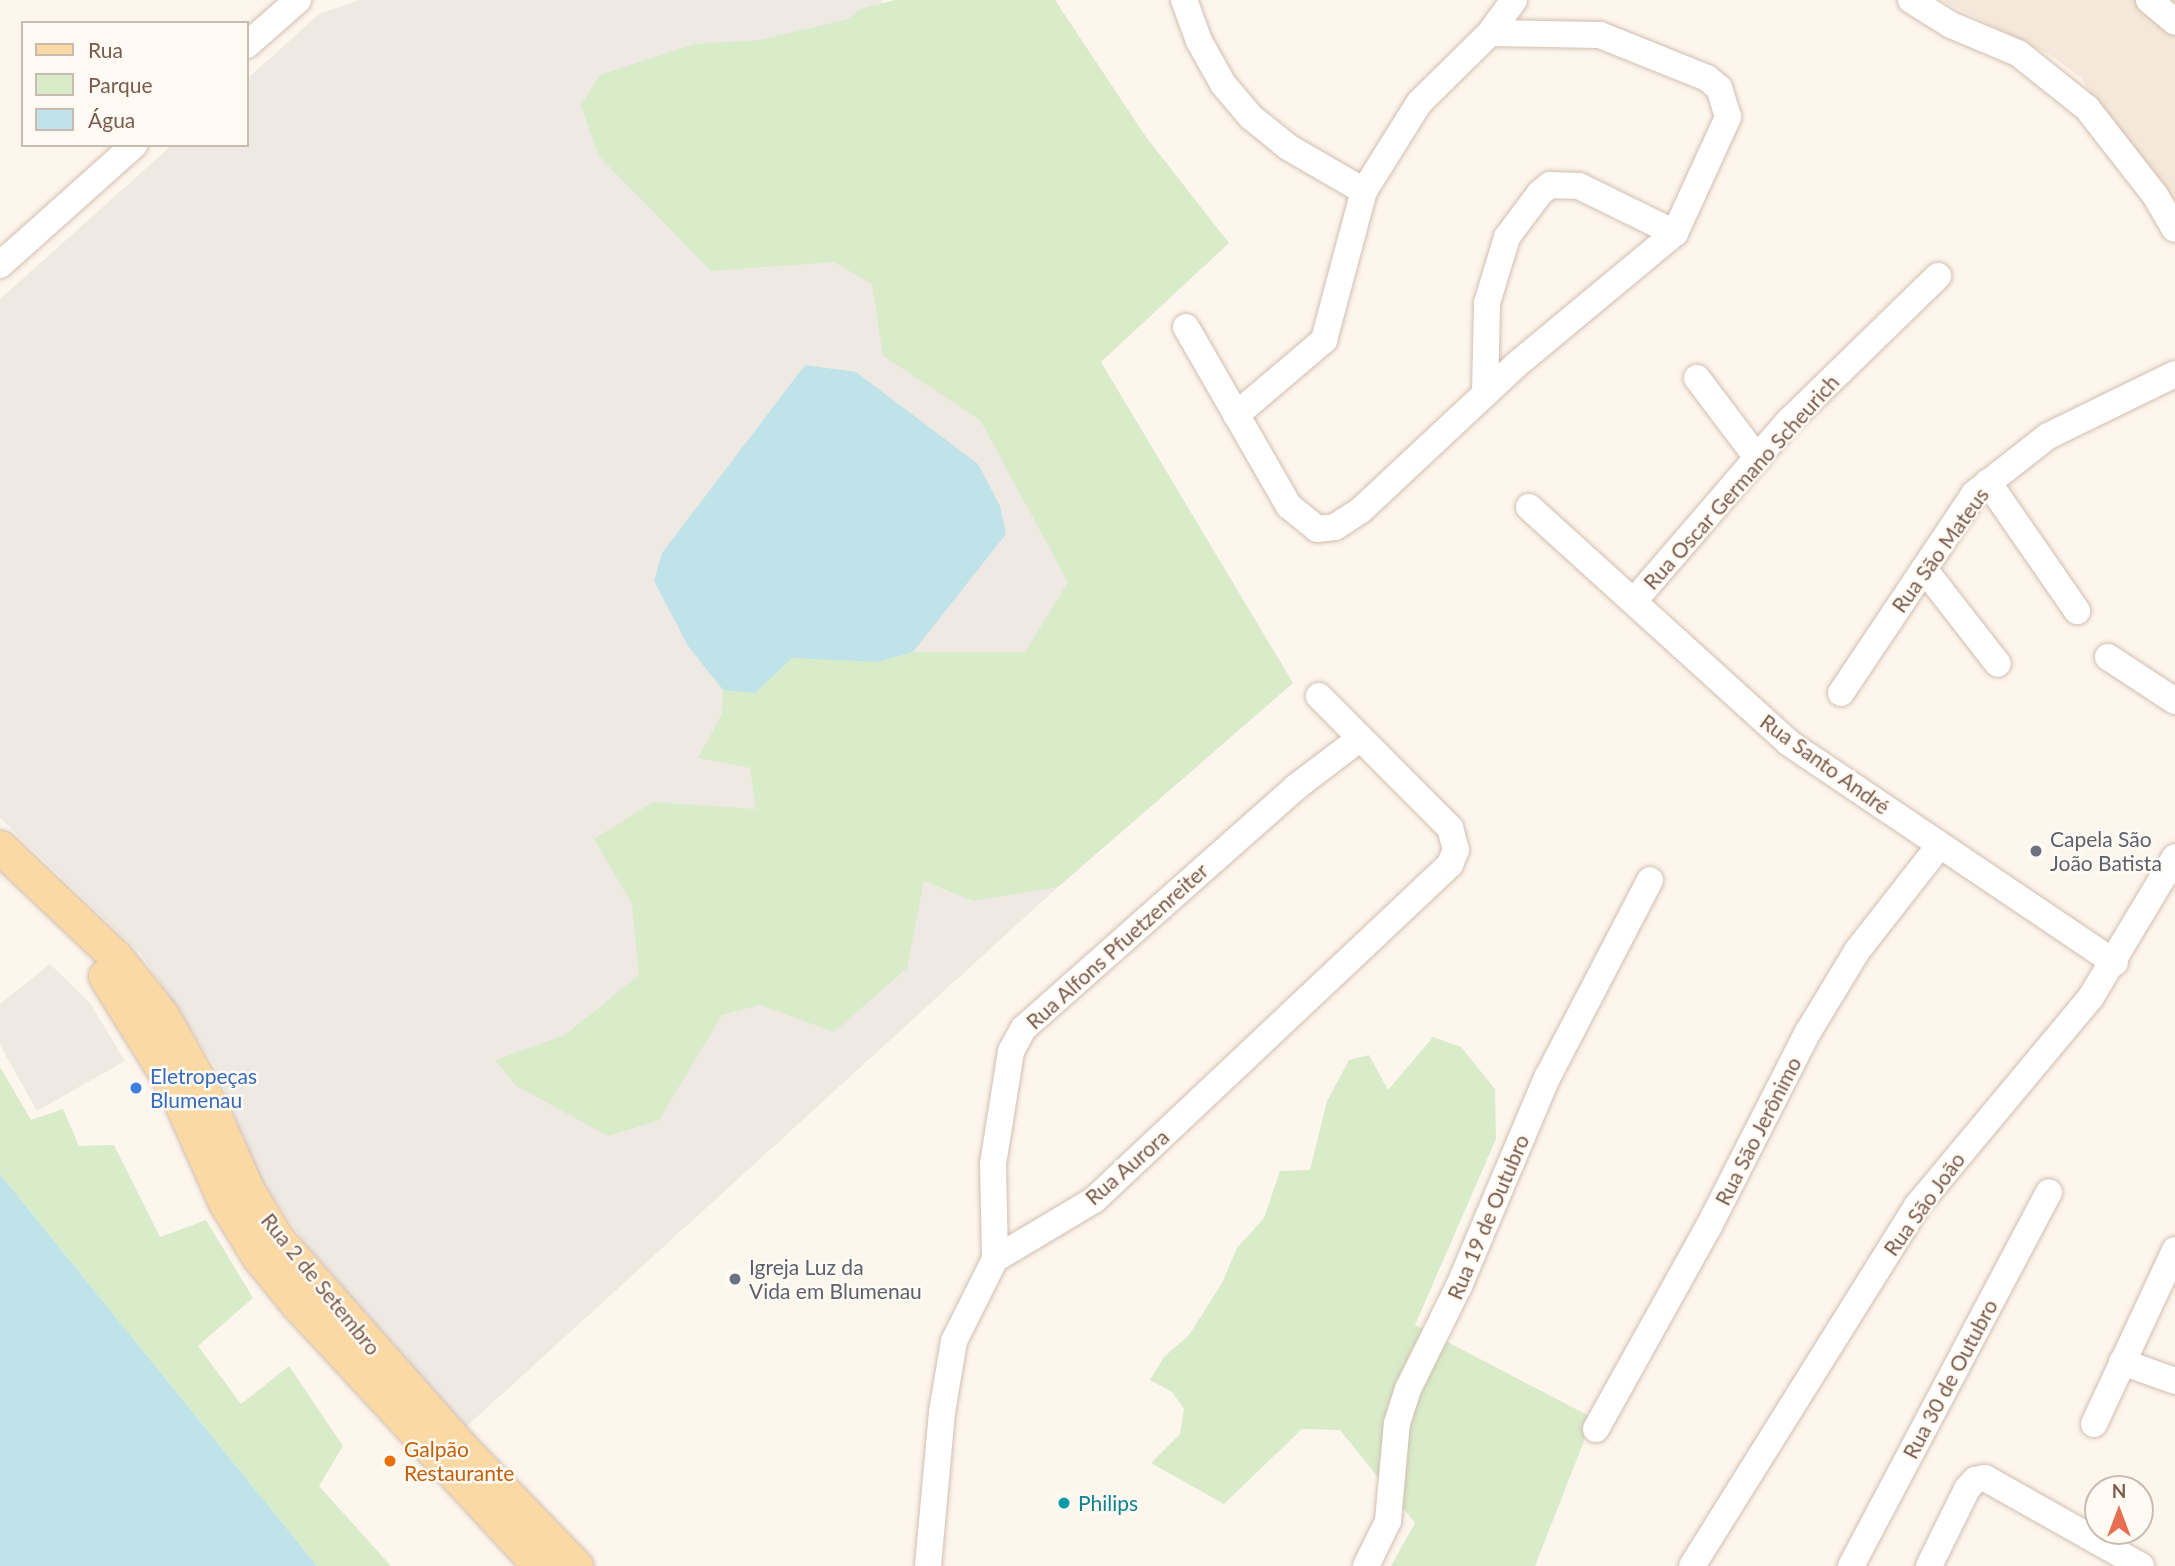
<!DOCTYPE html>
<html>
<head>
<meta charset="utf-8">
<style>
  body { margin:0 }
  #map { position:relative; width:2175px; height:1566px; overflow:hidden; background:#fdf6ec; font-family:Lato,sans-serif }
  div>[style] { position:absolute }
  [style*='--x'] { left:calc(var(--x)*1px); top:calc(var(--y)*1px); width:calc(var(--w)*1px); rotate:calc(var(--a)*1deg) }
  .residential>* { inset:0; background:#f5e8da }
  .industrial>* { inset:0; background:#efe9e4 }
  .green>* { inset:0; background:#d8ecc9 }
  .water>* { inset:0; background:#bfe3e8 }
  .roads { filter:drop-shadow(0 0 2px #d1beb0) drop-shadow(0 0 2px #d1beb0) }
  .minor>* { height:26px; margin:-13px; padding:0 13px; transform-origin:13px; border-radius:13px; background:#fff }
  .major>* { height:33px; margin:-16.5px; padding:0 16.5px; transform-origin:16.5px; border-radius:16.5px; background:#fbd9a5 }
  .dots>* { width:19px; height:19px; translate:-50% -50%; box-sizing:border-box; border:4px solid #fffaf3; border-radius:50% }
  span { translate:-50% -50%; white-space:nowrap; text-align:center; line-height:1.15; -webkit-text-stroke:5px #fffaf3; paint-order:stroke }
  .street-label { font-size:21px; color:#7a5c4d }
  .worship-label { font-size:21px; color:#5b616d }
  .left { translate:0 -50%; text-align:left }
  .shop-label { font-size:21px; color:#366cbe }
  .food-label { font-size:21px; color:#c56008 }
  .culture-label { font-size:21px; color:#0d838f }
  .legend { position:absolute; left:21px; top:21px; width:228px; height:126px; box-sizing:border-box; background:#fffaf3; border:2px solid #cabbb1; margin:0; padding:9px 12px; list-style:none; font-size:21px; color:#7a5c4d }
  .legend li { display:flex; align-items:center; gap:14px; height:35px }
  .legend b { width:35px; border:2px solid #cabbb1 }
  .north { position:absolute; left:2084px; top:1475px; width:70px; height:70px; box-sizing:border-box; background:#fffaf3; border:2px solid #cabbb1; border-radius:50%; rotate:0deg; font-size:19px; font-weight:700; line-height:28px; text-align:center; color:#7a5c4d }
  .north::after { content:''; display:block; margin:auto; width:24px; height:32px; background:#e76f51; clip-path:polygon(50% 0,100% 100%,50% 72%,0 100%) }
</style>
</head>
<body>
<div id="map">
  <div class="residential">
    <i style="clip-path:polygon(1941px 0,2175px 0,2175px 207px,2080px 77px,2050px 55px)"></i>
  </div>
  <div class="industrial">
    <i style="clip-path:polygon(359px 0,881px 0,1293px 683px,1058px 887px,466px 1427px,306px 1245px,259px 1176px,215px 1066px,141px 954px,0 818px,0 299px,172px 145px,247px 145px,247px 79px,319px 14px)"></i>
    <i style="clip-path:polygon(50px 964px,90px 1003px,125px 1061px,37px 1111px,0 1045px,0 1004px)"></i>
  </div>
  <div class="green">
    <i style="clip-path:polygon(895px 0,1055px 0,1146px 137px,1229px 243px,1101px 362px,1293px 683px,1058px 887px,973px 901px,924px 881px,907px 968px,834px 1032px,760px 1005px,722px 1015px,659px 1120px,608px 1136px,515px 1085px,495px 1060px,565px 1035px,639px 975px,632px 904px,594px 839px,653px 802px,756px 809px,750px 768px,698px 758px,722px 714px,723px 690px,760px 688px,792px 657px,878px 662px,913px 652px,1025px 652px,1068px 582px,980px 420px,883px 356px,872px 284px,834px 262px,711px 271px,598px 155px,581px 105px,600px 75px,694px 44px,759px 40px,849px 19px,860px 9px)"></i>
    <i style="clip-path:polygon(1433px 1037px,1461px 1047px,1495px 1089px,1496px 1139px,1415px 1325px,1593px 1418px,1535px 1566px,1391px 1566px,1415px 1523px,1340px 1430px,1302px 1429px,1224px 1504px,1151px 1463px,1180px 1434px,1184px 1409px,1172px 1392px,1150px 1380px,1164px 1357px,1189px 1335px,1222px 1283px,1237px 1248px,1264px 1218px,1280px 1171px,1310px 1170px,1327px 1101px,1349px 1060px,1369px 1055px,1388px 1090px)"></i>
    <i style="clip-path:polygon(0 1067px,31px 1120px,63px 1109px,79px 1146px,114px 1145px,160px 1237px,206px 1220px,253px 1298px,198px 1346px,241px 1404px,289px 1366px,343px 1446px,319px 1486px,391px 1566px,317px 1566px,0 1174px)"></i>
  </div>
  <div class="water">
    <i style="clip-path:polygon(805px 365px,856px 372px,978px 464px,1000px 506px,1006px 534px,913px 652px,878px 662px,792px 658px,755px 693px,723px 690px,688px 646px,654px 581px,662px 553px)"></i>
    <i style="clip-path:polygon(0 1174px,317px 1566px,0 1566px)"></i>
  </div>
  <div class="roads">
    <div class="minor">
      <i style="--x:1184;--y:0;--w:44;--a:69.9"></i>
      <i style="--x:1199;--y:41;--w:49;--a:60.8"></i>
      <i style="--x:1223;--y:84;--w:43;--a:49.7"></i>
      <i style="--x:1251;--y:117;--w:48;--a:39"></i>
      <i style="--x:1288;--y:147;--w:88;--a:30.1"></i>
      <i style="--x:1911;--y:0;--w:47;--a:32"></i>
      <i style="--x:1951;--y:25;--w:73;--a:22.7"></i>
      <i style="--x:2018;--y:53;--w:88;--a:38.6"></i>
      <i style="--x:2087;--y:108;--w:110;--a:52"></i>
      <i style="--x:2155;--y:195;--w:39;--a:60"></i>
      <i style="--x:2149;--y:0;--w:34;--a:40"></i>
      <i style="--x:247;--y:45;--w:68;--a:-41.4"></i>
      <i style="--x:0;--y:265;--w:180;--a:-41.8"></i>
      <i style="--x:1186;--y:327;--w:207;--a:60.1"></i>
      <i style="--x:1289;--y:506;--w:36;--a:39"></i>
      <i style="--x:1317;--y:529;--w:18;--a:-6"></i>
      <i style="--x:1335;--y:527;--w:31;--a:-33"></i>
      <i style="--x:1361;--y:510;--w:212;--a:-43.1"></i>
      <i style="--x:1516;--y:365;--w:207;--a:-39.7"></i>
      <i style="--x:1675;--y:233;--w:128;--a:-65.4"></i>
      <i style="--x:1728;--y:117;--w:30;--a:-107"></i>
      <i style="--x:1719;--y:88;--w:16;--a:-140"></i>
      <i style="--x:1707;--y:78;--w:115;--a:-158.1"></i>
      <i style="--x:1600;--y:35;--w:110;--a:-179"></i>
      <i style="--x:1697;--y:378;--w:101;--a:53"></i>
      <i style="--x:1485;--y:394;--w:91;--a:-88.7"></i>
      <i style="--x:1487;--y:303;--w:69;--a:-73.1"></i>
      <i style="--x:1507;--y:237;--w:55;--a:-53.1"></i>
      <i style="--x:1540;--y:193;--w:13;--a:-39"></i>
      <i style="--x:1550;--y:185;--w:29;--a:2"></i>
      <i style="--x:1579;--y:186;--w:107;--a:26.1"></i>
      <i style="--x:1236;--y:415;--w:116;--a:-40.4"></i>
      <i style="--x:1324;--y:340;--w:154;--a:-75"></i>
      <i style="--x:1364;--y:191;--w:104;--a:-58"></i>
      <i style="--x:1419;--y:103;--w:100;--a:-44.6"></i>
      <i style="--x:1490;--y:33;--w:41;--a:-54"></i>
      <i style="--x:1988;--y:482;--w:157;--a:55.4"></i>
      <i style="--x:1529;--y:507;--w:351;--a:42.2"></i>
      <i style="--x:1789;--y:743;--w:393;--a:34"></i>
      <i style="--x:1924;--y:569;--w:120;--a:52.1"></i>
      <i style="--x:1634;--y:601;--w:238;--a:-49.3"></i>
      <i style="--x:1789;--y:421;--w:208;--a:-44.2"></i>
      <i style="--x:2108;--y:657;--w:80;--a:33.3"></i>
      <i style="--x:1841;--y:693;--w:239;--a:-56.2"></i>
      <i style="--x:1974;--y:494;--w:94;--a:-38.1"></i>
      <i style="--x:2048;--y:436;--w:141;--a:-26"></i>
      <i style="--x:995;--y:1259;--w:95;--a:-91.2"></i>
      <i style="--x:993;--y:1164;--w:114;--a:-80.9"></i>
      <i style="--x:1011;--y:1051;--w:26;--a:-61"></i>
      <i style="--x:1024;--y:1028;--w:363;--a:-41.5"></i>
      <i style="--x:1296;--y:787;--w:78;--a:-37.2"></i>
      <i style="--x:2122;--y:1362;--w:56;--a:19.7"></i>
      <i style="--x:2094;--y:1424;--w:192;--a:-65"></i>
      <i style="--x:1596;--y:1429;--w:232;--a:-60.9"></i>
      <i style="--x:1709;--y:1226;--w:218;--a:-63"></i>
      <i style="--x:1808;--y:1032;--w:95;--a:-58.8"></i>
      <i style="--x:1857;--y:951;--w:133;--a:-52"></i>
      <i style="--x:928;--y:1566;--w:155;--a:-84.8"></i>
      <i style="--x:942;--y:1412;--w:72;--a:-80.4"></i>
      <i style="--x:954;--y:1341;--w:92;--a:-63.4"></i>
      <i style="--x:995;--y:1259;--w:115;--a:-30.8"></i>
      <i style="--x:1094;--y:1200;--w:490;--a:-43.3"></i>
      <i style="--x:1450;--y:864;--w:15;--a:-67"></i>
      <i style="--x:1456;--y:850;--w:23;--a:-105"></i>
      <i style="--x:1450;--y:828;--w:186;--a:-134.8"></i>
      <i style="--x:1366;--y:1566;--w:50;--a:-63.9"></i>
      <i style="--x:1388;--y:1521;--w:98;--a:-84.8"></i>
      <i style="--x:1397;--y:1423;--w:36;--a:-72"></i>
      <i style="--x:1408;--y:1389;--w:115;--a:-63.7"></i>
      <i style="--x:1459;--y:1286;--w:226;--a:-67.1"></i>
      <i style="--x:1547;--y:1078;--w:223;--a:-62.5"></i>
      <i style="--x:1692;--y:1566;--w:425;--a:-58"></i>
      <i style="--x:1917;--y:1206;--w:272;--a:-50.2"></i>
      <i style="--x:2091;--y:997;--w:163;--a:-59"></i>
      <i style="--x:1851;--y:1566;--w:423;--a:-62.1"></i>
      <i style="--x:1929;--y:1566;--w:86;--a:-63.7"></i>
      <i style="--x:1967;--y:1489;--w:12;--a:-48"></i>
      <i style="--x:1975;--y:1480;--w:10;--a:-11"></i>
      <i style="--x:1985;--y:1478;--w:179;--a:29.4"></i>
    </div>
    <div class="major">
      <i style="--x:0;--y:847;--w:160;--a:43.5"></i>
      <i style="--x:116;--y:957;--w:74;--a:51.6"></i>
      <i style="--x:162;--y:1015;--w:71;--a:60.6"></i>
      <i style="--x:197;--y:1077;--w:125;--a:65.9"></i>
      <i style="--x:248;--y:1191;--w:57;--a:58.5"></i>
      <i style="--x:278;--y:1240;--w:279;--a:48.5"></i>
      <i style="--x:463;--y:1449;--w:163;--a:46"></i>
      <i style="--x:105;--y:976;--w:131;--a:58.1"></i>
      <i style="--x:174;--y:1087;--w:126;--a:66.1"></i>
      <i style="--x:225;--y:1202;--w:63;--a:58.6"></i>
      <i style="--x:258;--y:1256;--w:63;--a:50.8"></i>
      <i style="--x:298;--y:1305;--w:356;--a:47.2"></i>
    </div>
  </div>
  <div class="dots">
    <i style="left:2036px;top:851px;background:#6b7280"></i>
    <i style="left:136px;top:1088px;background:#3f7fe0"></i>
    <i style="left:735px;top:1279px;background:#6b7280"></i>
    <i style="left:390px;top:1461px;background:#e8710a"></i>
    <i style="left:1064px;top:1503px;background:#0f9aa8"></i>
  </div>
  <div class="street-label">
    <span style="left:1741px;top:482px;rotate:-48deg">Rua Oscar Germano Scheurich</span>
    <span style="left:1940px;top:550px;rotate:-54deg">Rua São Mateus</span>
    <span style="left:1825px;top:764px;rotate:36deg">Rua Santo André</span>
    <span style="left:1117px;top:946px;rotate:-42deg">Rua Alfons Pfuetzenreiter</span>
    <span style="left:1758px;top:1131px;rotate:-63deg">Rua São Jerônimo</span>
    <span style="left:1127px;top:1167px;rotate:-41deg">Rua Aurora</span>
    <span style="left:1924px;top:1204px;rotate:-54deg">Rua São João</span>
    <span style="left:1488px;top:1217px;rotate:-67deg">Rua 19 de Outubro</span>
    <span style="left:321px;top:1284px;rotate:51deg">Rua 2 de Setembro</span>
    <span style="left:1950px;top:1379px;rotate:-62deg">Rua 30 de Outubro</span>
  </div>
  <div class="worship-label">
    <span class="left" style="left:2050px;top:851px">Capela São<br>João Batista</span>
    <span class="left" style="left:749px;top:1279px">Igreja Luz da<br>Vida em Blumenau</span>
  </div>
  <div class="shop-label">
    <span class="left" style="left:150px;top:1088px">Eletropeças<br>Blumenau</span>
  </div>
  <div class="food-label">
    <span class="left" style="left:404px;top:1461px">Galpão<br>Restaurante</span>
  </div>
  <div class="culture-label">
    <span class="left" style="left:1078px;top:1503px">Philips</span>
  </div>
  <ul class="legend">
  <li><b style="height:9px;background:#fbd9a5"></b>Rua</li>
  <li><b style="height:19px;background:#d8ecc9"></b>Parque</li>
  <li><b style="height:19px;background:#bfe3e8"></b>Água</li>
  </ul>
  <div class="north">N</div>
</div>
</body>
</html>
